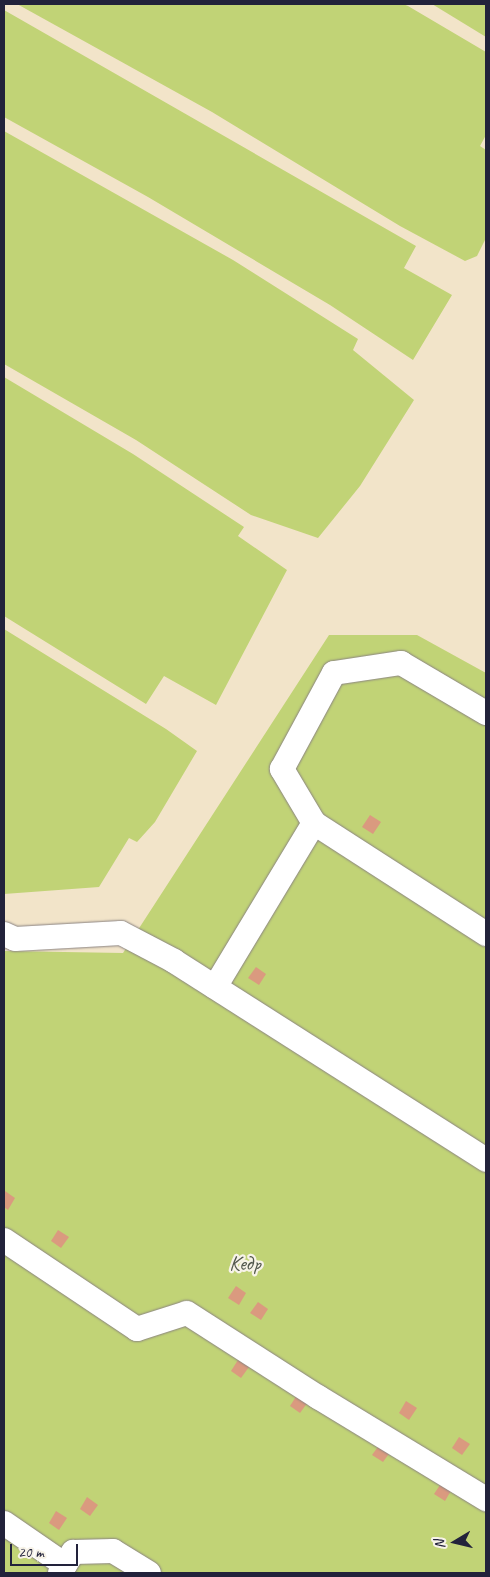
<!DOCTYPE html>
<html>
<head>
<meta charset="utf-8">
<style>
  body { margin:0 }
  #map { position:relative; width:490px; height:1577px; overflow:hidden; background:#f2e4c9; font-family:Caveat,sans-serif }
  div>[style] { position:absolute }
  [style*='--x'] { left:calc(var(--x)*1px); top:calc(var(--y)*1px); width:calc(var(--w)*1px); rotate:calc(var(--a)*1deg) }
  .green>* { inset:0; background:#c1d376 }
  .building>* { inset:0; background:#da9a7f }
  .roads { filter:drop-shadow(0 0 1px #8a8382) drop-shadow(0 0 1px #8a8382) }
  .minor>* { height:24px; margin:-12px; padding:0 12px; transform-origin:12px; border-radius:12px; background:#fff }
  span { translate:-50% -50%; white-space:nowrap; text-align:center; line-height:1.15; -webkit-text-stroke:4.5px #f7f3e8; paint-order:stroke }
  .park-label { font-size:21px; color:#52574d }
  .frame { position:absolute; inset:0; border:5px solid #22223b; pointer-events:none }
  .north { position:absolute; left:430px; top:1517px; width:50px; height:50px; -webkit-text-stroke:4px #f7f3e8; paint-order:stroke; rotate:261deg; font-size:14px; font-weight:700; line-height:20px; text-align:center; color:#22223b }
  .north::after { content:''; display:block; margin:auto; width:18px; height:22px; background:#22223b; clip-path:polygon(50% 0,100% 100%,50% 72%,0 100%) }
  .scale { position:absolute; left:10px; top:1544px; width:68px; height:22px; box-sizing:border-box; border:2px solid #22223b; border-top:0; padding-left:6px; font-size:15px; line-height:18px; white-space:nowrap; color:#22223b; -webkit-text-stroke:4px #f7f3e8; paint-order:stroke }
</style>
</head>
<body>
<div id="map">
  <div class="green">
    <i style="clip-path:polygon(17px 4px,403px 4px,408px 6px,486px 52px,486px 135px,480px 146px,486px 150px,486px 238px,477px 256px,465px 261px,400px 226px,212px 112px)"></i>
    <i style="clip-path:polygon(432px 4px,486px 4px,486px 37px)"></i>
    <i style="clip-path:polygon(4px 10px,416px 246px,404px 268px,452px 295px,413px 360px,330px 305px,148px 197px,4px 117px)"></i>
    <i style="clip-path:polygon(4px 131px,233px 260px,358px 339px,353px 350px,414px 400px,360px 486px,318px 538px,251px 515px,136px 440px,4px 364px)"></i>
    <i style="clip-path:polygon(4px 377px,133px 454px,244px 527px,238px 536px,287px 570px,216px 705px,164px 676px,146px 704px,4px 616px)"></i>
    <i style="clip-path:polygon(4px 629px,166px 729px,197px 751px,155px 822px,137px 842px,129px 838px,99px 887px,4px 894px)"></i>
    <i style="clip-path:polygon(329px 635px,417px 635px,486px 673px,486px 1573px,4px 1573px,4px 951px,123px 953px)"></i>
  </div>
  <div class="building">
    <i style="clip-path:polygon(370px 815px,381px 822px,373px 834px,362px 827px)"></i>
    <i style="clip-path:polygon(256px 967px,266px 974px,259px 985px,248px 978px)"></i>
    <i style="clip-path:polygon(5px 1191px,15px 1198px,8px 1210px,4px 1207px)"></i>
    <i style="clip-path:polygon(58px 1230px,69px 1237px,61px 1248px,51px 1241px)"></i>
    <i style="clip-path:polygon(236px 1286px,246px 1293px,239px 1305px,228px 1298px)"></i>
    <i style="clip-path:polygon(258px 1302px,268px 1309px,261px 1320px,250px 1313px)"></i>
    <i style="clip-path:polygon(238px 1360px,249px 1367px,241px 1378px,231px 1371px)"></i>
    <i style="clip-path:polygon(297px 1395px,308px 1402px,300px 1413px,290px 1406px)"></i>
    <i style="clip-path:polygon(406px 1401px,417px 1408px,409px 1420px,399px 1413px)"></i>
    <i style="clip-path:polygon(459px 1437px,470px 1444px,462px 1455px,452px 1448px)"></i>
    <i style="clip-path:polygon(380px 1444px,391px 1451px,383px 1462px,372px 1455px)"></i>
    <i style="clip-path:polygon(442px 1482px,452px 1489px,445px 1501px,434px 1494px)"></i>
    <i style="clip-path:polygon(87px 1497px,98px 1505px,90px 1516px,80px 1509px)"></i>
    <i style="clip-path:polygon(56px 1511px,67px 1518px,59px 1530px,49px 1523px)"></i>
  </div>
  <div class="roads">
    <div class="minor">
      <i style="--x:314;--y:823;--w:205;--a:32.8"></i>
      <i style="--x:4;--y:934;--w:12;--a:24"></i>
      <i style="--x:15;--y:939;--w:106;--a:-3.2"></i>
      <i style="--x:121;--y:933;--w:60;--a:27.8"></i>
      <i style="--x:174;--y:961;--w:370;--a:32.5"></i>
      <i style="--x:215;--y:987;--w:192;--a:-58.9"></i>
      <i style="--x:314;--y:823;--w:63;--a:-120.7"></i>
      <i style="--x:282;--y:769;--w:109;--a:-61.6"></i>
      <i style="--x:334;--y:673;--w:68;--a:-8.5"></i>
      <i style="--x:401;--y:663;--w:99;--a:30.5"></i>
      <i style="--x:4;--y:1240;--w:160;--a:33.8"></i>
      <i style="--x:137;--y:1329;--w:52;--a:-17.7"></i>
      <i style="--x:187;--y:1313;--w:156;--a:32.7"></i>
      <i style="--x:318;--y:1397;--w:197;--a:31.3"></i>
      <i style="--x:4;--y:1523;--w:74;--a:34.5"></i>
      <i style="--x:60;--y:1573;--w:25;--a:-58"></i>
      <i style="--x:73;--y:1552;--w:40;--a:-1.4"></i>
      <i style="--x:113;--y:1551;--w:42;--a:31.4"></i>
    </div>
  </div>
  <div class="park-label">
    <span style="left:245px;top:1263px">Кедр</span>
  </div>
  <div class="frame"></div>
  <div class="north">N</div>
  <div class="scale">20 m</div>
</div>
</body>
</html>
